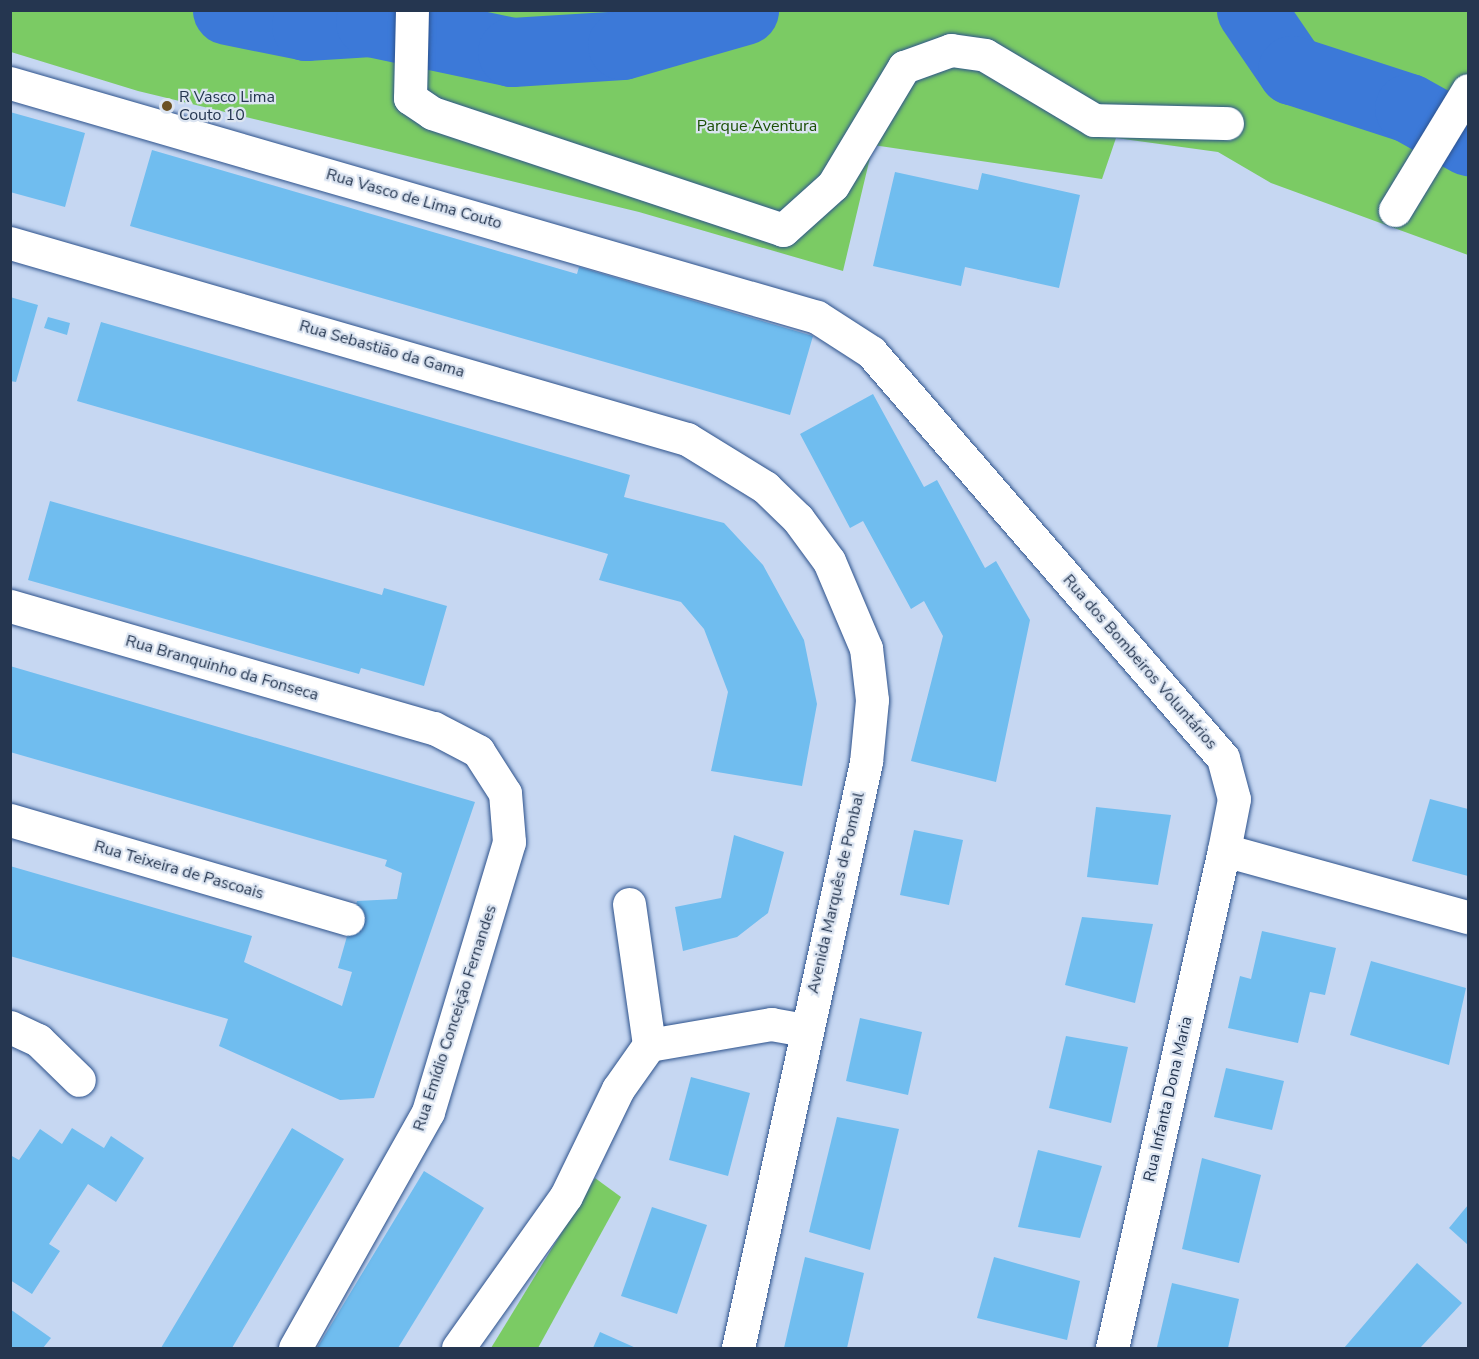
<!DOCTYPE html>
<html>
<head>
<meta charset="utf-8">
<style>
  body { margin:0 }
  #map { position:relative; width:1479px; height:1359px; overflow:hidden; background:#c6d7f2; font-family:"Nunito Sans",sans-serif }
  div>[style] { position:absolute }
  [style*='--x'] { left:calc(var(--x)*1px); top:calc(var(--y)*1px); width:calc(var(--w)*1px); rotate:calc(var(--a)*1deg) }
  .green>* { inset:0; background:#7bcb64 }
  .river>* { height:69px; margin:-34.5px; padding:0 34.5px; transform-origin:34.5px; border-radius:34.5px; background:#3c79d8 }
  .building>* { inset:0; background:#70bdef }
  .roads { filter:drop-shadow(0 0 2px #2d528c) drop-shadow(0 0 2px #2d528c) }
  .street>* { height:33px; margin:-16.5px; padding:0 16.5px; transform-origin:16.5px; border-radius:16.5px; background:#fff }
  .dots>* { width:16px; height:16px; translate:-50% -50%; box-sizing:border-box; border:3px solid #dbe4f1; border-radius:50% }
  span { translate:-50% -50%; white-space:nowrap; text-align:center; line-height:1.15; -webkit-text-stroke:4.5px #dbe4f1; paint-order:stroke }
  .poi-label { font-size:16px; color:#253650 }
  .left { translate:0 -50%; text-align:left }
  .park-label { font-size:16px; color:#1b4f06 }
  .street-label { font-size:16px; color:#253650 }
  .frame { position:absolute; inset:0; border:12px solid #253650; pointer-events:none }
</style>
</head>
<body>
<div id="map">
  <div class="green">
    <i style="clip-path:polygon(11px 10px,1468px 11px,1468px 255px,1271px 183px,1218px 152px,1116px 138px,1102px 179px,873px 145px,843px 271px,639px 212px,138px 91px,11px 52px)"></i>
    <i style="clip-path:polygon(595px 1178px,621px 1197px,538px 1348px,491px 1348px)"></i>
  </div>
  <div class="river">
    <i style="--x:227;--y:10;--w:81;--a:11.4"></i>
    <i style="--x:306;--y:26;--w:64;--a:-3.6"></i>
    <i style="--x:370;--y:22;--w:145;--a:11.9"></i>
    <i style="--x:512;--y:52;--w:110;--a:-3.6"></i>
    <i style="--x:622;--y:45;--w:127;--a:-16"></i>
    <i style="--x:1251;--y:10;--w:73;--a:55.7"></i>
    <i style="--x:1292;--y:70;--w:123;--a:18"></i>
    <i style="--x:1409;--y:108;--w:68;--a:29.2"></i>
  </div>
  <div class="building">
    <i style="clip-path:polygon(10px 112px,85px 133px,65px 207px,10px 192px)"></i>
    <i style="clip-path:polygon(152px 150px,577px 274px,579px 267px,813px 336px,790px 415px,130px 226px)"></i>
    <i style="clip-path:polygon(895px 172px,978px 190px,982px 173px,1080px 195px,1059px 288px,965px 267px,961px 286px,873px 266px)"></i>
    <i style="clip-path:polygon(10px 297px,38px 305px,16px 382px,10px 381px)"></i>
    <i style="clip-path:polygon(48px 317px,70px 323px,67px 335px,44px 328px)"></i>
    <i style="clip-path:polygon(101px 322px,630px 475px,624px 497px,724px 523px,763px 565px,804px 640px,817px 704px,802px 786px,711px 771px,728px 692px,704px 629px,681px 602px,599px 580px,608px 554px,77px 401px)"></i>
    <i style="clip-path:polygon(873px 394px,924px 487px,937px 480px,985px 568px,996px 561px,1030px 620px,996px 782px,911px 761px,943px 636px,924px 601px,911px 609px,863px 521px,850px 528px,800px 434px)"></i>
    <i style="clip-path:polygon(50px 501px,382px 595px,384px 588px,447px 606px,424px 686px,361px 668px,359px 674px,28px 580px)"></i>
    <i style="clip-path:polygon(10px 666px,475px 802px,374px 1098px,340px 1100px,219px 1046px,228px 1019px,10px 956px,10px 866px,252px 936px,244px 962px,342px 1006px,352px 972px,338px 968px,357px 901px,397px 899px,402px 873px,385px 866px,387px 860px,10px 752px)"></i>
    <i style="clip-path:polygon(1430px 799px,1468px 809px,1468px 876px,1412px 861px)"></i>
    <i style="clip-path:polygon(1096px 807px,1171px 815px,1158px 885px,1087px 877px)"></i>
    <i style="clip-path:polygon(914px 830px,963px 840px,949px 905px,900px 895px)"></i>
    <i style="clip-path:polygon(734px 835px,784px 852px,768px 913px,737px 937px,683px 951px,675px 907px,721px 898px)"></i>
    <i style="clip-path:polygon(1082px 917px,1153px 924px,1135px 1003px,1065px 985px)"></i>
    <i style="clip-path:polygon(1262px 931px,1336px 948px,1325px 995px,1310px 992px,1298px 1043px,1228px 1028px,1240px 976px,1251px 979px)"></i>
    <i style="clip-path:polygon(1371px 961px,1466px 988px,1449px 1065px,1350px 1035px)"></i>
    <i style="clip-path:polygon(860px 1018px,922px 1032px,908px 1095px,846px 1081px)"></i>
    <i style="clip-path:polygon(1066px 1036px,1128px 1047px,1111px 1123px,1049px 1108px)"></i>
    <i style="clip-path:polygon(1226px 1068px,1284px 1081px,1272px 1130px,1214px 1117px)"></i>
    <i style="clip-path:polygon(691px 1077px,750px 1093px,728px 1176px,669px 1160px)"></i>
    <i style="clip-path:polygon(837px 1117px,899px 1129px,870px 1250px,809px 1232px)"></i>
    <i style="clip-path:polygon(72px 1128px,104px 1148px,111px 1136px,144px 1158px,116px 1202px,88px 1184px,49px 1244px,60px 1251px,32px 1294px,10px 1280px,10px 1155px,19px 1160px,40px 1129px,62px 1144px)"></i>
    <i style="clip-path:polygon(292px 1128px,344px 1159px,295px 1241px,232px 1348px,161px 1348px)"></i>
    <i style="clip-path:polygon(1038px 1150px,1102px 1166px,1080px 1238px,1018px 1227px)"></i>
    <i style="clip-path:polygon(1202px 1158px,1261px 1175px,1239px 1263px,1182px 1249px)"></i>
    <i style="clip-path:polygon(424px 1171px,484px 1208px,398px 1348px,317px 1348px)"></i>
    <i style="clip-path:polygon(1468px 1205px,1468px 1245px,1449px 1228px)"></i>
    <i style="clip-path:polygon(652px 1207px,707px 1225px,677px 1314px,621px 1296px)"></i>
    <i style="clip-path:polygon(805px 1257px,864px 1273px,847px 1348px,784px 1348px)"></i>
    <i style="clip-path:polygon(994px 1257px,1080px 1281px,1067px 1340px,977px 1318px)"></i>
    <i style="clip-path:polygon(1417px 1263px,1462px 1303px,1420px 1348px,1344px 1348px)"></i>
    <i style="clip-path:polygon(1172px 1283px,1239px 1299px,1228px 1348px,1157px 1347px)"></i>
    <i style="clip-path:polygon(10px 1309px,51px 1338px,43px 1348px,10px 1348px)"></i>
    <i style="clip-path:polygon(600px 1332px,636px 1348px,593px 1348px)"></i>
  </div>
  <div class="roads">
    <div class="street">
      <i style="--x:412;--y:10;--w:88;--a:91.3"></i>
      <i style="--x:410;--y:98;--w:27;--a:34"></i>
      <i style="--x:432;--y:113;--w:370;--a:18.4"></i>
      <i style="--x:783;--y:230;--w:67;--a:-42"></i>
      <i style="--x:833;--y:185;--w:138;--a:-59"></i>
      <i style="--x:904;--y:67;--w:50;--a:-19.9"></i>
      <i style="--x:951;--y:50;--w:34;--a:8"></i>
      <i style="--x:985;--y:55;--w:127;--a:30.8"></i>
      <i style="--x:1094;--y:120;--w:133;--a:1.3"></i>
      <i style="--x:10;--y:83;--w:840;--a:16.17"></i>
      <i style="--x:817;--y:317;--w:64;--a:32.9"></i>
      <i style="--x:871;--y:352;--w:537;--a:49.07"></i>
      <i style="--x:1223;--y:758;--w:42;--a:75"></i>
      <i style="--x:1234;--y:799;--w:52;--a:101.1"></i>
      <i style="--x:1224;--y:850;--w:253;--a:15.4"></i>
      <i style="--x:1395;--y:210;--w:140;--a:-58.7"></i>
      <i style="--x:10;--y:243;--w:705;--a:16.15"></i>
      <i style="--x:687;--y:439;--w:92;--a:31.6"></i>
      <i style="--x:765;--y:487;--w:46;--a:44.1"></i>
      <i style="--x:798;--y:519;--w:52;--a:53.6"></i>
      <i style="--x:829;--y:561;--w:95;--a:67"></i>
      <i style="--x:866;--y:648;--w:52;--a:83.4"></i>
      <i style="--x:872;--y:700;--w:62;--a:95.5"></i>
      <i style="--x:866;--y:762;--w:600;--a:102.32"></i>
      <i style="--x:10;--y:606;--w:441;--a:16.1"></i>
      <i style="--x:434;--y:728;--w:50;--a:27.6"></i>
      <i style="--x:478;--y:751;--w:50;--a:57.3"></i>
      <i style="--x:505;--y:793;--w:49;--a:85.3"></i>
      <i style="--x:509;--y:842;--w:282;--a:106.7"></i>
      <i style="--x:428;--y:1112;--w:271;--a:119.4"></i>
      <i style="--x:10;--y:820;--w:352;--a:16.3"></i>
      <i style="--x:629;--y:904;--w:142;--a:81.9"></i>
      <i style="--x:10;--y:1027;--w:31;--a:25"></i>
      <i style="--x:38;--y:1040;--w:57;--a:44.3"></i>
      <i style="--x:458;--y:1348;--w:186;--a:-54.6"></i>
      <i style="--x:566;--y:1196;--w:119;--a:-64.1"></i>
      <i style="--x:618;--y:1089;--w:54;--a:-54.8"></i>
      <i style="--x:649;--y:1045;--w:124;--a:-9.8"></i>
      <i style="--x:771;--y:1024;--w:34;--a:10"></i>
      <i style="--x:1112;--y:1348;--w:510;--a:-77.33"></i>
    </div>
  </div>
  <div class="dots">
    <i style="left:167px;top:106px;background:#6c5123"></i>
  </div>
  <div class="poi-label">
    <span class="left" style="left:179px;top:106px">R Vasco Lima<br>Couto 10</span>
  </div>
  <div class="park-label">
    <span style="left:757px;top:126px">Parque Aventura</span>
  </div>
  <div class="street-label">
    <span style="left:414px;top:199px;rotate:16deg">Rua Vasco de Lima Couto</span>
    <span style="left:382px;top:349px;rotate:16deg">Rua Sebastião da Gama</span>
    <span style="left:1140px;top:662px;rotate:49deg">Rua dos Bombeiros Voluntários</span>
    <span style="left:222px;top:668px;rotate:16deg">Rua Branquinho da Fonseca</span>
    <span style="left:179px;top:870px;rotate:16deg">Rua Teixeira de Pascoais</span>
    <span style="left:836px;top:893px;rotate:-77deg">Avenida Marquês de Pombal</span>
    <span style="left:455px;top:1018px;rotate:-72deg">Rua Emídio Conceição Fernandes</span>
    <span style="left:1168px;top:1099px;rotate:-77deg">Rua Infanta Dona Maria</span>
  </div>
  <div class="frame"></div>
</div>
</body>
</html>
